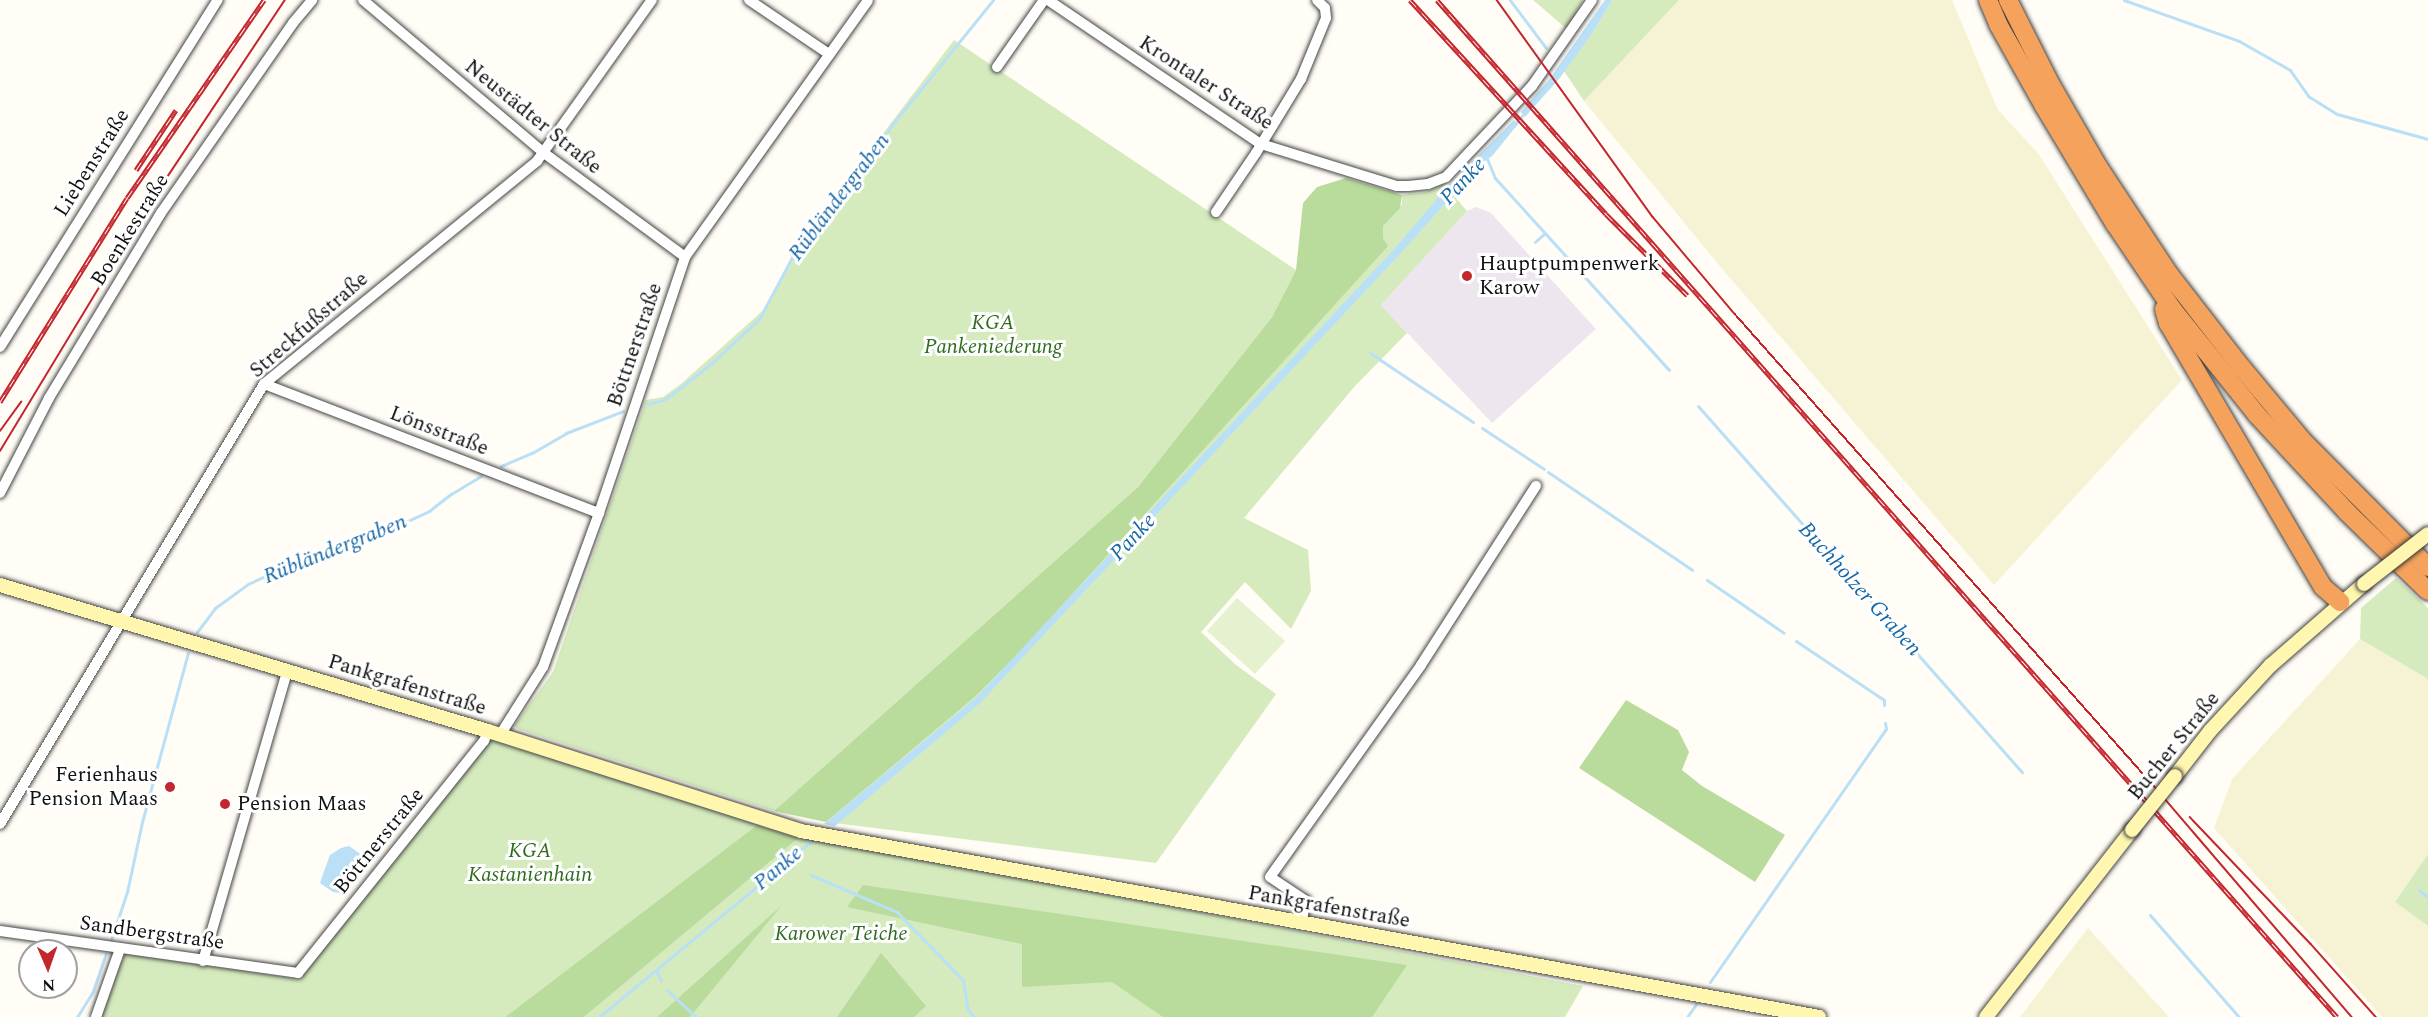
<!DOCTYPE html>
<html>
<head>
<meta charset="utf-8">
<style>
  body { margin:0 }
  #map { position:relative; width:2428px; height:1017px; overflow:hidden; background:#fffdf5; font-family:Spectral,serif }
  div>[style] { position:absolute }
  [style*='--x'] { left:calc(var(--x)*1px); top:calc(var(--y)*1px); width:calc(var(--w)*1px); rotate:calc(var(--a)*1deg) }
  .industrial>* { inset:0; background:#eee6ef }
  .farmland>* { inset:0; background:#f6f3d4 }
  .green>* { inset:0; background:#d5ebbd }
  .forest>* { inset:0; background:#b9dc9c }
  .pitch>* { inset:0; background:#e6f2cf }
  .water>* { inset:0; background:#b9e0f7 }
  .stream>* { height:3px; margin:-1.5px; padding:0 1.5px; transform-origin:1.5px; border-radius:1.5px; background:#b9e0f7 }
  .roads { filter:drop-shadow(0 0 2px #444) drop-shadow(0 0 2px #444) }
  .street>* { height:10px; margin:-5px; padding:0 5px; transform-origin:5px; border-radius:5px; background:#fff }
  .secondary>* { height:14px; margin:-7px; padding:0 7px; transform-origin:7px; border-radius:7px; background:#fff6b0 }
  .highway>* { height:18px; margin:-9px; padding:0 9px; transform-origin:9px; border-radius:9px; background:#f5a25d }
  .tram>* { height:1.5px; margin:-0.75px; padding:0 0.75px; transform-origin:0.75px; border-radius:0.75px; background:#c4262e }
  .rail>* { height:5px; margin-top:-2.5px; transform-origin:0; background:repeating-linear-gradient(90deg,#fff 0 9px,#c4262e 0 18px); box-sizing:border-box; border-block:2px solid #c4262e }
  .bridges { filter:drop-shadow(0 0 2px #333) drop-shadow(0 0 2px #333) }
  .secondary-bridge>* { height:14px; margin:-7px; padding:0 7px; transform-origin:7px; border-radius:7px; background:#fff6b0 }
  .dots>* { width:16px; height:16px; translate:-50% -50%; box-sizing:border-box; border:3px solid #fff; border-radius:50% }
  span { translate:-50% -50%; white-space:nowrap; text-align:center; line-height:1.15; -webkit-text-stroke:6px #fff; paint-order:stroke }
  .street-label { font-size:21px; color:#111 }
  .poi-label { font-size:21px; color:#111 }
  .left { translate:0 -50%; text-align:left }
  .right { translate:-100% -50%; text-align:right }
  .park-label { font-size:21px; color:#2f6b1f; font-style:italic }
  .water-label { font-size:22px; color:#1768a6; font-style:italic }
  .north { position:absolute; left:18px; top:939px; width:60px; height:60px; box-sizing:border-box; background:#fff; border:2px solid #a0a0a0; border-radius:50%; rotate:178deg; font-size:16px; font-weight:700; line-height:24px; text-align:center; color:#111 }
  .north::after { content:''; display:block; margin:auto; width:21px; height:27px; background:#c4262e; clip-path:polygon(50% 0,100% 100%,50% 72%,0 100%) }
</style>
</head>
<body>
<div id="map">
  <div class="industrial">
    <i style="clip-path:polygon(1476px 207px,1491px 213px,1596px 329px,1492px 423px,1381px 305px,1467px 211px)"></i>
  </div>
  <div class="farmland">
    <i style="clip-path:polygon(1679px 0,1952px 0,1998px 110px,2038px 153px,2182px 380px,1994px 585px,1724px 271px,1584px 101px)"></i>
    <i style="clip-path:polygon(2360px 639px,2428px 679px,2428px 854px,2395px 902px,2428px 926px,2428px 1017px,2382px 1017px,2214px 828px,2232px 779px)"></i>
    <i style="clip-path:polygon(2088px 928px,2169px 1017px,2020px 1017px)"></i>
  </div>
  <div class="green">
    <i style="clip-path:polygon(1533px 0,1583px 0,1567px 29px)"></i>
    <i style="clip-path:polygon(1612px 0,1679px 0,1584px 101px,1564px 71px,1594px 31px)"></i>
    <i style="clip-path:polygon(954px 40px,1296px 270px,1272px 317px,1138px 487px,774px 811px,518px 729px,514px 726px,553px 672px,646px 400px,663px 397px,682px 383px,768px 306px,794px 251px)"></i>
    <i style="clip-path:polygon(1444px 184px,1467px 211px,1381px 305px,1407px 333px,1355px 386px,1244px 518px,1308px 550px,1311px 591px,1291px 629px,1245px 582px,1201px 632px,1236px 665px,1276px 694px,1156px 863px,826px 822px,976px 696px,1019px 653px,1387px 246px,1383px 238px,1383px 226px,1402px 204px,1402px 195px,1426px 192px)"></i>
    <i style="clip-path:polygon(2396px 578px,2428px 608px,2428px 679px,2360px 639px,2361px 608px)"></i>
    <i style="clip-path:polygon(493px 738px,742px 817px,757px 825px,505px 1017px,98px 1017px,125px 954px,299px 979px)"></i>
    <i style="clip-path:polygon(797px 837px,1178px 908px,1583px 986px,1565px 1017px,584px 1017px)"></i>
    <i style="clip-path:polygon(2428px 854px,2428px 926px,2395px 902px)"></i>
  </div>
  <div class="forest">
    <i style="clip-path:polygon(1346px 178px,1402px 195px,1400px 208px,1383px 226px,1383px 238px,1388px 246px,1019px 653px,976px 696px,826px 822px,774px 811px,1138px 487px,1272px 317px,1296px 270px,1303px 203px,1317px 187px)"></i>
    <i style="clip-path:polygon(1626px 700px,1678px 730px,1689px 752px,1682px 770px,1702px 786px,1785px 835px,1755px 882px,1579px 768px)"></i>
    <i style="clip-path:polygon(757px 825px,798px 838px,584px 1017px,505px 1017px)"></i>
    <i style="clip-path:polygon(863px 885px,1407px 965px,1372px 1017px,1163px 1017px,1112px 982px,1022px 987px,1022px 944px,847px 907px)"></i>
    <i style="clip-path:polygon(782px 905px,690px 1017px,657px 1017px)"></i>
    <i style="clip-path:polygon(881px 953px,926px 1006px,914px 1017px,837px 1017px)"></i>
  </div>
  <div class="pitch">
    <i style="clip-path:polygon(1237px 598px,1285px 641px,1255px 674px,1207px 631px)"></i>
  </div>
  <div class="water">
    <i style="clip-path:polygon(1605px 0,1612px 0,1594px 31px,1559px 79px,1525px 117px,1521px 112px,1548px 81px)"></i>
    <i style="clip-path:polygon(1514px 120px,1518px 124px,1493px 155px,1476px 169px,1399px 255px,980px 703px,835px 826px,824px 824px,977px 697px,1397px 246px,1447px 187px)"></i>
    <i style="clip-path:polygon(349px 846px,366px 858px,366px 865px,341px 893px,333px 892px,320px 883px,323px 874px,330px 855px,341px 848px)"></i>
  </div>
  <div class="stream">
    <i style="--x:1510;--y:0;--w:60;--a:53.1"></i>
    <i style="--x:2124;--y:0;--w:122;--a:19.6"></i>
    <i style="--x:2239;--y:41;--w:59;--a:29.6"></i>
    <i style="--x:2290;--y:70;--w:32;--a:55"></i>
    <i style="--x:2308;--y:96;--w:34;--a:32"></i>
    <i style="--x:2337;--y:114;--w:94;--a:15.4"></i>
    <i style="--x:1514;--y:126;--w:18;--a:-52"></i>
    <i style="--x:1486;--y:156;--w:24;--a:68"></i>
    <i style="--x:1495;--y:178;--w:259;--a:47.8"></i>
    <i style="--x:1535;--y:242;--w:12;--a:-42"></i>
    <i style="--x:1370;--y:353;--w:124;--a:33.8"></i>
    <i style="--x:648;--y:404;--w:16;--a:-15"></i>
    <i style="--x:663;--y:400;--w:9;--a:-32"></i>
    <i style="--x:671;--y:395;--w:53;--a:-38.2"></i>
    <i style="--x:713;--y:362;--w:63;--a:-43.1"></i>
    <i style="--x:759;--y:319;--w:81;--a:-61.8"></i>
    <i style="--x:797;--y:248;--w:132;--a:-50.9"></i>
    <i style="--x:880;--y:146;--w:23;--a:-61"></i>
    <i style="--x:891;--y:126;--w:162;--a:-51"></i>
    <i style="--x:1698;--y:406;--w:489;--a:48.5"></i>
    <i style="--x:1482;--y:428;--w:74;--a:33.5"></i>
    <i style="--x:501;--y:466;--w:34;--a:-23"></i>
    <i style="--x:532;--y:453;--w:39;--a:-30"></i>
    <i style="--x:566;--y:433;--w:61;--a:-21.1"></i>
    <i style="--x:1548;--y:472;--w:174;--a:34.2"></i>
    <i style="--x:1707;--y:580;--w:93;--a:34.5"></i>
    <i style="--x:197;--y:632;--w:30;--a:-53"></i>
    <i style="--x:215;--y:608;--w:41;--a:-36"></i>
    <i style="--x:248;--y:584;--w:57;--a:-24.8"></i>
    <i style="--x:300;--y:560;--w:101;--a:-19.2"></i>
    <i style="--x:395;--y:527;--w:38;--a:-25"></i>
    <i style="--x:429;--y:511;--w:28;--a:-38"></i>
    <i style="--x:451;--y:494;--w:35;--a:-31"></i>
    <i style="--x:1796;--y:641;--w:106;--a:33.8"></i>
    <i style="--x:1884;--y:700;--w:5;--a:90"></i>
    <i style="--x:784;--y:864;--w:9;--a:21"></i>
    <i style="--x:811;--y:875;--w:94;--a:23.3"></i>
    <i style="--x:897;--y:912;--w:95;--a:45.9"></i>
    <i style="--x:963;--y:980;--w:30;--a:81"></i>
    <i style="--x:968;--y:1010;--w:9;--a:49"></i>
    <i style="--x:2419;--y:890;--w:11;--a:38"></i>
    <i style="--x:2150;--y:915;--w:135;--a:48.9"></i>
    <i style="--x:110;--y:943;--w:54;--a:-71.6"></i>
    <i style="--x:127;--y:892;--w:72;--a:-77.9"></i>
    <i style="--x:142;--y:822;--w:175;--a:-74.8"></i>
    <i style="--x:656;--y:970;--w:12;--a:66"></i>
    <i style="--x:1710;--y:982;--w:308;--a:-55.2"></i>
    <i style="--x:1886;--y:729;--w:6;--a:-99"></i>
    <i style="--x:667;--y:990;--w:40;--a:43"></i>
    <i style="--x:77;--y:1017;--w:31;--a:-58"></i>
    <i style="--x:93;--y:991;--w:39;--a:-71"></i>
    <i style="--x:599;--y:1017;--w:281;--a:-39.6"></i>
    <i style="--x:1687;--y:1017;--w:16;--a:-55"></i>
  </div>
  <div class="roads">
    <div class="street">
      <i style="--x:363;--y:0;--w:237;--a:40.2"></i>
      <i style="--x:544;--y:153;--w:175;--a:36.4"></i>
      <i style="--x:749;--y:0;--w:97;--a:34"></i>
      <i style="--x:1048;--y:0;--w:257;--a:34.1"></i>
      <i style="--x:1261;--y:144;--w:142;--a:17.2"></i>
      <i style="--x:1397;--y:186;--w:11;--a:0"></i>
      <i style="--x:1408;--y:186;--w:20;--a:-6"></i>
      <i style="--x:1428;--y:184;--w:19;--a:-21"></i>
      <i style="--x:1446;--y:177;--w:125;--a:-46.6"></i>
      <i style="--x:1532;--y:86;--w:105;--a:-55.1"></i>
      <i style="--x:997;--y:67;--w:82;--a:-55"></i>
      <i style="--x:1216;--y:212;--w:71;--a:-55.9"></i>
      <i style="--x:1256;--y:153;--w:87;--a:-58.7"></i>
      <i style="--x:1301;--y:79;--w:66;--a:-67.7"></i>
      <i style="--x:1326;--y:18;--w:10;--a:-96"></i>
      <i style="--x:1325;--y:8;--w:11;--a:-135"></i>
      <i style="--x:0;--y:347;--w:410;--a:-57.9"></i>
      <i style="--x:264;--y:384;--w:359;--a:21.1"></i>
      <i style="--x:0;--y:493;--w:107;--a:-62.7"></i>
      <i style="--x:49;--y:398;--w:216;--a:-58.8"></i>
      <i style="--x:161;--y:213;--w:231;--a:-55.2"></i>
      <i style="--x:293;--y:23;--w:30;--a:-50"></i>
      <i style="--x:500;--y:735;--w:80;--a:-57.7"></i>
      <i style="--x:543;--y:667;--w:164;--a:-70"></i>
      <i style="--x:599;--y:513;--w:270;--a:-71.4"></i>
      <i style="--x:685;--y:257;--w:315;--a:-54.5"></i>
      <i style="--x:0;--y:824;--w:513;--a:-59.04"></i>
      <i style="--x:264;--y:384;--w:353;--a:-39.2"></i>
      <i style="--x:537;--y:161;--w:198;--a:-54.5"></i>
      <i style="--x:1301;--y:923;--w:23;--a:-77"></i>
      <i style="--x:1306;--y:901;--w:43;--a:-146.3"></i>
      <i style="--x:1270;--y:877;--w:260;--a:-54.5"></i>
      <i style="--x:1421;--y:665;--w:213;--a:-57.3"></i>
      <i style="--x:0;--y:931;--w:301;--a:8"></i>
      <i style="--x:298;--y:973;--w:297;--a:-51.3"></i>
      <i style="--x:484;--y:741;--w:11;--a:-68"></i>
      <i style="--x:203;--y:961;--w:302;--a:-73.8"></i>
      <i style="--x:96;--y:1017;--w:72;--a:-70.6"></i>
    </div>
    <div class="secondary">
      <i style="--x:0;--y:585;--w:509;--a:16.66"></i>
      <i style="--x:488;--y:731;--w:329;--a:17.7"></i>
      <i style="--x:801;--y:831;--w:1035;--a:10.35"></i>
      <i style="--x:2175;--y:776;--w:57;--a:-52.1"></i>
      <i style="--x:2210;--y:731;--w:90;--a:-47.3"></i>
      <i style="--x:2271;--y:665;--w:123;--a:-41.1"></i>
      <i style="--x:1986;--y:1017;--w:237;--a:-52"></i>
    </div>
    <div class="highway">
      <i style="--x:1988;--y:0;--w:26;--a:67"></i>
      <i style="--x:1998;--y:24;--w:94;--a:60.7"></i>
      <i style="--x:2044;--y:106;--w:138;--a:59"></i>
      <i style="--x:2115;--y:224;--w:104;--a:56"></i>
      <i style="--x:2173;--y:310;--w:134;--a:51.3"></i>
      <i style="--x:2257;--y:415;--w:132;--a:47.1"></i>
      <i style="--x:2347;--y:512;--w:113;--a:44.3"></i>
      <i style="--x:2008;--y:0;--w:95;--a:63.2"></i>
      <i style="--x:2051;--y:85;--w:96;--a:60"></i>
      <i style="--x:2099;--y:168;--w:127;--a:56.6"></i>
      <i style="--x:2169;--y:274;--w:119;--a:52.2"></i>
      <i style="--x:2242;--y:368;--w:94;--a:50.2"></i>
      <i style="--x:2302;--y:440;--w:179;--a:45.2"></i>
      <i style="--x:2164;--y:309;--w:15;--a:74"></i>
      <i style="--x:2168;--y:323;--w:306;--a:59.6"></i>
      <i style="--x:2323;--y:587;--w:23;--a:41"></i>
    </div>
  </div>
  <div class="tram">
    <i style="--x:1497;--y:0;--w:267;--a:54.3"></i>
    <i style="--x:1653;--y:217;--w:127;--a:49.8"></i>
    <i style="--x:1735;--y:314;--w:631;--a:48.4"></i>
    <i style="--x:2154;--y:786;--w:304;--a:49.4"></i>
    <i style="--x:0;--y:431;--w:36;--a:-54"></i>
    <i style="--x:0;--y:451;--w:290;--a:-58.8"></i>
    <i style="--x:150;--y:203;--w:244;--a:-56.4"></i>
    <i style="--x:2190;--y:817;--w:175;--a:46.4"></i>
    <i style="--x:2311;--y:944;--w:98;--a:48.3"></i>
  </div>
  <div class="rail">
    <i style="--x:1410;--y:0;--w:290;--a:47.5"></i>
    <i style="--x:1606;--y:214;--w:115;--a:45"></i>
    <i style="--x:1437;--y:0;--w:1358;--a:48.49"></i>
    <i style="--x:136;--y:170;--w:72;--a:-56.3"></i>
    <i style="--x:0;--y:402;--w:240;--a:-58.1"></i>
    <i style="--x:127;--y:198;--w:241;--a:-55.3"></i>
  </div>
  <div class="bridges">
    <div class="secondary-bridge">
      <i style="--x:2364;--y:584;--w:81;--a:-38"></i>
      <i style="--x:2132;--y:830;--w:69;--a:-51.5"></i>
    </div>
  </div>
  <div class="dots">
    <i style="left:1467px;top:276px;background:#c4262e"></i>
    <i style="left:170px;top:787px;background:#c4262e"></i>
    <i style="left:225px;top:804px;background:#c4262e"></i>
  </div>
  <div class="street-label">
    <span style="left:1206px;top:83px;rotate:33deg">Krontaler Straße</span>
    <span style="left:533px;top:117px;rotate:39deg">Neustädter Straße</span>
    <span style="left:92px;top:163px;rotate:-58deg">Liebenstraße</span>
    <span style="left:130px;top:230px;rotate:-58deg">Boenkestraße</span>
    <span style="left:309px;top:325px;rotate:-41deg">Streckfußstraße</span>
    <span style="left:635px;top:345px;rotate:-71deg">Böttnerstraße</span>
    <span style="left:439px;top:431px;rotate:21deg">Lönsstraße</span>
    <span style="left:407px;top:685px;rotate:17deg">Pankgrafenstraße</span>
    <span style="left:2174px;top:746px;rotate:-51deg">Bucher Straße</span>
    <span style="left:379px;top:841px;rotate:-51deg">Böttnerstraße</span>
    <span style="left:1329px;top:907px;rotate:10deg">Pankgrafenstraße</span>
    <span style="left:152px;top:933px;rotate:8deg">Sandbergstraße</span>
  </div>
  <div class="poi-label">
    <span class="left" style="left:1479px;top:276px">Hauptpumpenwerk<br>Karow</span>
    <span class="right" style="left:158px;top:787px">Ferienhaus<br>Pension Maas</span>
    <span class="left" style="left:237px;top:804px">Pension Maas</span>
  </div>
  <div class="park-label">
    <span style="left:993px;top:335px">KGA<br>Pankeniederung</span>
    <span style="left:530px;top:863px">KGA<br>Kastanienhain</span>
    <span style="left:841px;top:934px">Karower Teiche</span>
  </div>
  <div class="water-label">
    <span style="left:1463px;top:181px;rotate:-47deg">Panke</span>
    <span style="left:839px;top:197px;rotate:-53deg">Rübländergraben</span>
    <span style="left:1133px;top:537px;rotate:-47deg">Panke</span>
    <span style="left:335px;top:549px;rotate:-22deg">Rübländergraben</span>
    <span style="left:1860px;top:589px;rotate:48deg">Buchholzer Graben</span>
    <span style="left:778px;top:868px;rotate:-40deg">Panke</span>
  </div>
  <div class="north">N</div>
</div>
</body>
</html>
